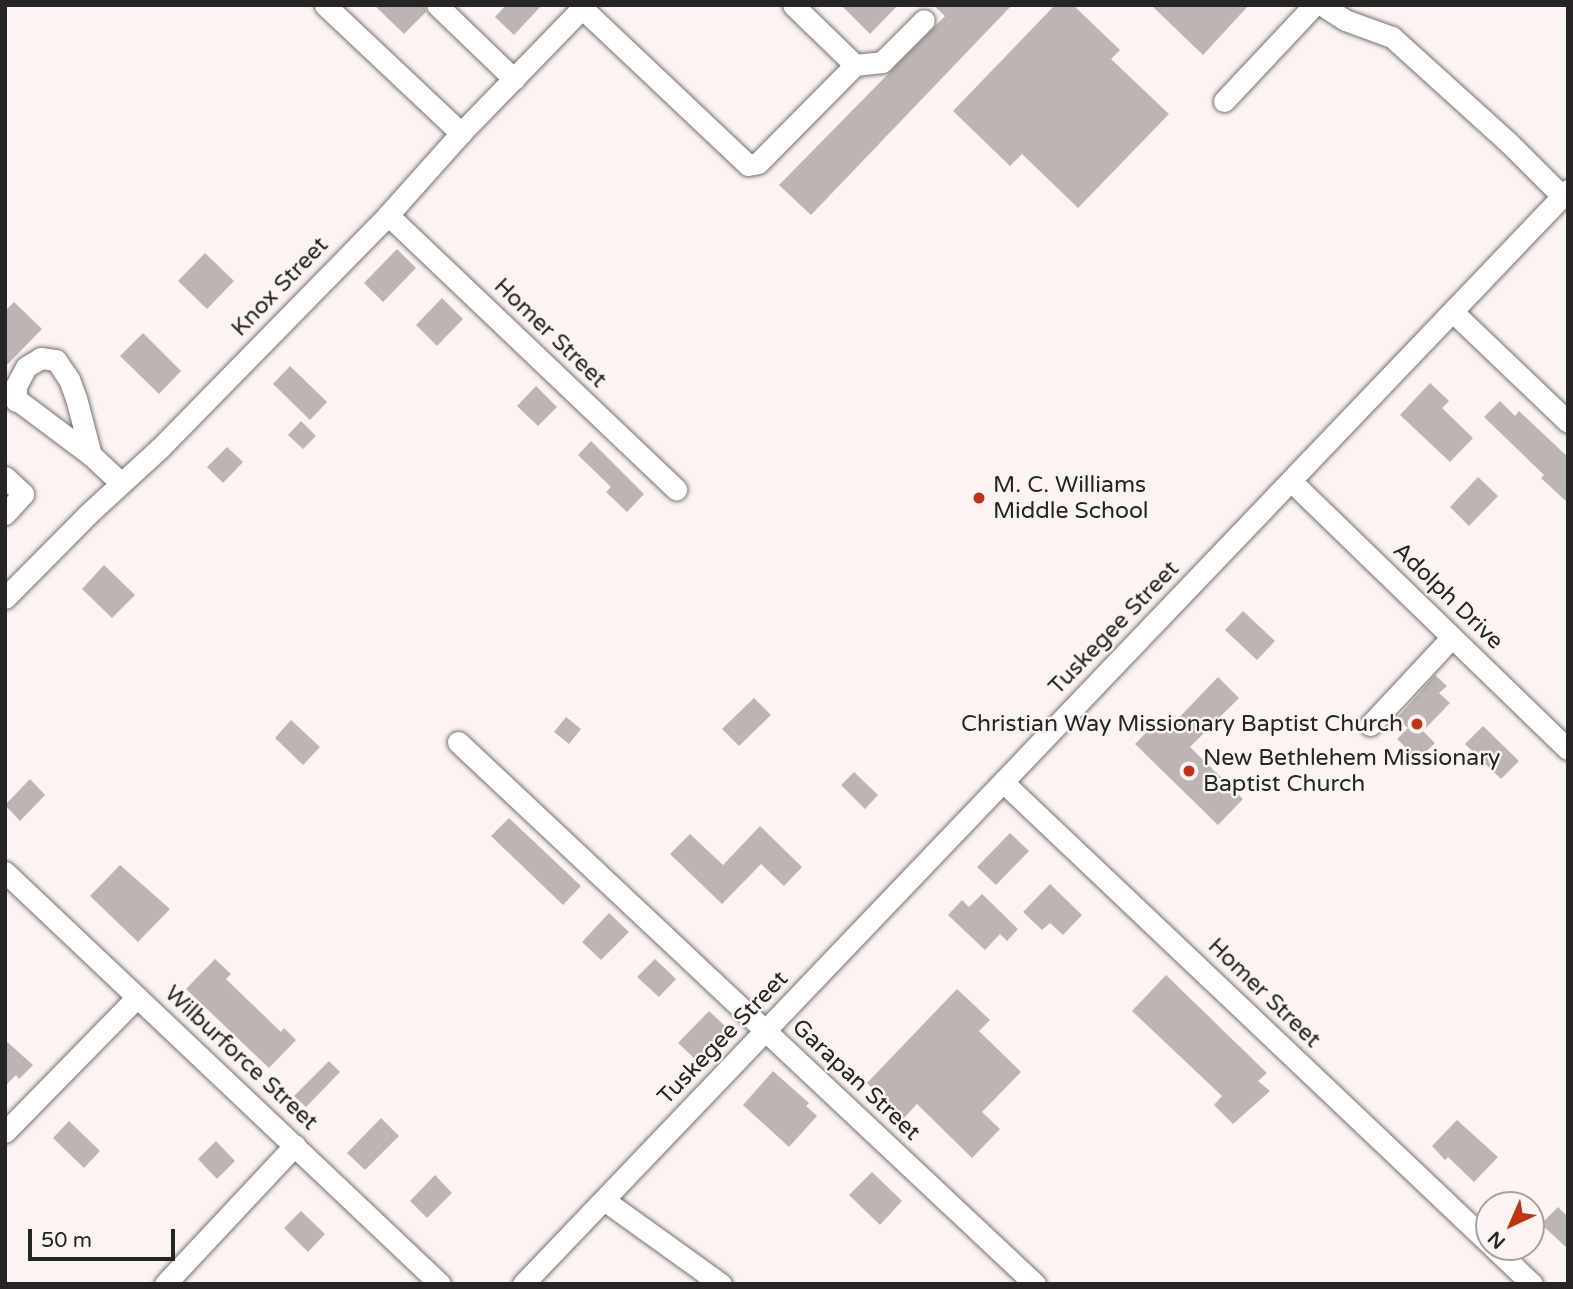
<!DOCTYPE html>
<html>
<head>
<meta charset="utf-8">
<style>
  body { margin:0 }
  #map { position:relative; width:1573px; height:1289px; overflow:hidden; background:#fcf4f2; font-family:"Varela Round",sans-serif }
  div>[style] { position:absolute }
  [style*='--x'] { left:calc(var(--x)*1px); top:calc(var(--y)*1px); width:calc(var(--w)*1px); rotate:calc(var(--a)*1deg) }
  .building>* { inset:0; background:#bcb5b3 }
  .roads { filter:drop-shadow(0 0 2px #77716f) drop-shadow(0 0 2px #77716f) }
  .minor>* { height:21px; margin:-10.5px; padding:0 10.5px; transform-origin:10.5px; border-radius:10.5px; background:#fff }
  .dots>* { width:19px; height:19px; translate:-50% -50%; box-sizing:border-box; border:4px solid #fcf4f2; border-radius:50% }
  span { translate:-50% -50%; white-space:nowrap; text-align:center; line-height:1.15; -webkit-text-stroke:5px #fcf4f2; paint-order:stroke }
  .street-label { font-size:23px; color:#272423 }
  .poi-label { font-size:23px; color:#272423 }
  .left { translate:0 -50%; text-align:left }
  .right { translate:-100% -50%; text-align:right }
  .frame { position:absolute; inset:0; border:7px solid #272423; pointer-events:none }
  .north { position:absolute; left:1475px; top:1191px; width:70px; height:70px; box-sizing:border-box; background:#fcf4f2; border:2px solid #a7a19f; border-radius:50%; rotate:224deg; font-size:19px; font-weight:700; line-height:28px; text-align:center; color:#272423 }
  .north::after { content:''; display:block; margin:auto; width:24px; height:32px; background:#bf3414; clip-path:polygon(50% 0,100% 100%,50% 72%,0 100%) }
  .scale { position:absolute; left:28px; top:1229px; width:147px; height:32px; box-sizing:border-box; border:4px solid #272423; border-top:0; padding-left:9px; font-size:21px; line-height:24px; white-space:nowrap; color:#272423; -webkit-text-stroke:5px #fcf4f2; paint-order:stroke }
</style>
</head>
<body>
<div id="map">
  <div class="building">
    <i style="clip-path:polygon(374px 5px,424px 5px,426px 12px,404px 34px)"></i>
    <i style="clip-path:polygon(506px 5px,542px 5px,514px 35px,495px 17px)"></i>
    <i style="clip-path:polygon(841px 5px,898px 5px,870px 34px)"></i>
    <i style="clip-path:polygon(933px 5px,1012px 5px,811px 215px,779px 185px,945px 16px)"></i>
    <i style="clip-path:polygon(1055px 5px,1073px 5px,1120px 50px,1111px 59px,1169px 114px,1078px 208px,1022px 154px,1010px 166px,953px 111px)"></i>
    <i style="clip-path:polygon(1151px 5px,1249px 5px,1203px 55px)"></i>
    <i style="clip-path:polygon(397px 249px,416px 268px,383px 302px,364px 283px)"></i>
    <i style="clip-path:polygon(205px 253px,234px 281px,207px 309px,178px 281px)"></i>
    <i style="clip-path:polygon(442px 298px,463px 319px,437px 346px,416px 325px)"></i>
    <i style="clip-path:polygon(14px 302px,42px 329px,5px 367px,5px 311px)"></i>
    <i style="clip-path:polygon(143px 333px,181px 371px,159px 394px,120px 356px)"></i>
    <i style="clip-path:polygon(290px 366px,327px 402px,310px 420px,273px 384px)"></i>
    <i style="clip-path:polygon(1430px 383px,1449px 401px,1442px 408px,1473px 438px,1450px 462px,1400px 415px)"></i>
    <i style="clip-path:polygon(536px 386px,557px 407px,538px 426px,517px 406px)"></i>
    <i style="clip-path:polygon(1500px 401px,1515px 416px,1519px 411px,1568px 457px,1568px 503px,1541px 478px,1544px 475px,1484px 417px)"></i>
    <i style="clip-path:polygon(301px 421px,316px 436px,303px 449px,288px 435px)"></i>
    <i style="clip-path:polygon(591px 441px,644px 494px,627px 512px,606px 492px,611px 487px,578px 455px)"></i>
    <i style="clip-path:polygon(227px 447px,243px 462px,223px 483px,207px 467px)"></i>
    <i style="clip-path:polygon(1478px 477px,1498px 496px,1469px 526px,1450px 507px)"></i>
    <i style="clip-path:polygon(104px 565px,135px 595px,112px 618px,82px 589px)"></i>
    <i style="clip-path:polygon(1243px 611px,1275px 641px,1257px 660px,1225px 630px)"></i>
    <i style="clip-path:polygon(1435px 675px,1447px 686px,1439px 693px,1450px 703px,1423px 731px,1435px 743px,1418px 760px,1397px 739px,1408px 728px,1397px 718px)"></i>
    <i style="clip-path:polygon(1218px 677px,1239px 698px,1190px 747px,1243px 799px,1218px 825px,1135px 744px,1160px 718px,1170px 727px)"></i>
    <i style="clip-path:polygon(754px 698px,771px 715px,739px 746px,722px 729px)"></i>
    <i style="clip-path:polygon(566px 717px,581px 729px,569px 744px,554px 732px)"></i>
    <i style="clip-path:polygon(291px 720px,320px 747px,303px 765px,275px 738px)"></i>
    <i style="clip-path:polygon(1483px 726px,1519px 761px,1501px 779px,1465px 744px)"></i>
    <i style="clip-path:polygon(854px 772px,878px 795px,865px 809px,841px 785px)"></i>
    <i style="clip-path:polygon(30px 779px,45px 795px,20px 821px,5px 805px)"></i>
    <i style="clip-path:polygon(509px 818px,581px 886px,563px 905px,491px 836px)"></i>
    <i style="clip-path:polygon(760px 826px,802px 867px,784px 886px,761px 864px,722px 904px,670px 854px,690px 834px,723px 865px)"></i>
    <i style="clip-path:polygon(1010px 833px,1029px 851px,996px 885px,977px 867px)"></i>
    <i style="clip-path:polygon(120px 865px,170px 909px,138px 942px,90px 896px)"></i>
    <i style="clip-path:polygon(1050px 884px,1082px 915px,1063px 935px,1050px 923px,1042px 930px,1023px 912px)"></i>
    <i style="clip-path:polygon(982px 894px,1018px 929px,1007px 941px,1000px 934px,985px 950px,948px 915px,962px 900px,969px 907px)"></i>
    <i style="clip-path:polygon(609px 913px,629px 932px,601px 960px,582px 942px)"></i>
    <i style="clip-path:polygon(215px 959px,231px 974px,226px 979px,281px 1032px,284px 1028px,296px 1040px,269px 1068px,186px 989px)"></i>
    <i style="clip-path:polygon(655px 959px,676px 979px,659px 997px,637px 977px)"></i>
    <i style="clip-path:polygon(1166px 975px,1267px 1073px,1258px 1081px,1270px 1091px,1233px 1124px,1214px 1105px,1222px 1096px,1132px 1011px)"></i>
    <i style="clip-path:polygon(957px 989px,990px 1020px,979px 1031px,1021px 1072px,982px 1112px,1000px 1129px,972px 1158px,917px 1104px,903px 1119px,867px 1083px)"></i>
    <i style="clip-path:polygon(709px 1011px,727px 1028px,696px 1060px,678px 1043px)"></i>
    <i style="clip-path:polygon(5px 1040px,33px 1065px,19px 1079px,16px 1075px,5px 1086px)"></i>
    <i style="clip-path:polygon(329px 1061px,340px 1072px,306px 1107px,294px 1096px)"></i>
    <i style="clip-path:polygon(773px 1071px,809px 1103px,806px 1106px,817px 1116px,789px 1147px,743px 1105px)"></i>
    <i style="clip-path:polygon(381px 1118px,399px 1136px,365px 1170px,347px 1153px)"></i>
    <i style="clip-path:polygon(1457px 1120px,1498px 1157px,1474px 1182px,1448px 1157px,1445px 1160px,1432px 1146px)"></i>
    <i style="clip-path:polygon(69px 1121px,100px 1151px,84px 1168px,53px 1138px)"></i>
    <i style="clip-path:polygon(216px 1141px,235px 1161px,217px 1179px,198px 1159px)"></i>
    <i style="clip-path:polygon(872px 1172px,902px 1201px,880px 1225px,849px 1195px)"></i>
    <i style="clip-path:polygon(435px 1175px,452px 1193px,427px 1218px,410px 1201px)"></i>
    <i style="clip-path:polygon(1558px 1207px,1568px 1217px,1568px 1249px,1541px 1224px)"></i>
    <i style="clip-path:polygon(301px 1211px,325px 1234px,308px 1252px,284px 1228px)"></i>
  </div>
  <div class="roads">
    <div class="minor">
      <i style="--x:325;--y:5;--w:187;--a:43.3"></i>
      <i style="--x:437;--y:5;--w:107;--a:43.9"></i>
      <i style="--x:1322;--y:5;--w:27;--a:33"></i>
      <i style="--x:1345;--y:20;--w:50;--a:19.9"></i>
      <i style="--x:1392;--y:37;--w:156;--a:42.2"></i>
      <i style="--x:1508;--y:142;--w:76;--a:45"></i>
      <i style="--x:582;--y:8;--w:228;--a:43.4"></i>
      <i style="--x:748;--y:165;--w:10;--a:-11"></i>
      <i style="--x:758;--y:163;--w:138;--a:-45.3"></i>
      <i style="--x:855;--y:65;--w:86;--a:-135.9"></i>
      <i style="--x:855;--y:65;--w:27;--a:-6"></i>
      <i style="--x:882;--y:62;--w:59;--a:-45"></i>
      <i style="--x:1224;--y:101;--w:132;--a:-46.8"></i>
      <i style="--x:388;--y:215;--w:398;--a:43.6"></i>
      <i style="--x:1453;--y:312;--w:159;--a:43.7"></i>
      <i style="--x:8;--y:393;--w:104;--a:36.8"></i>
      <i style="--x:91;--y:455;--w:41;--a:43"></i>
      <i style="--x:16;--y:401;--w:15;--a:-90"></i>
      <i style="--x:16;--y:386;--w:21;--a:-62"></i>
      <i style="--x:26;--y:367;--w:17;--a:-31"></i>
      <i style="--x:41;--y:358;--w:15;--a:8"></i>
      <i style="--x:56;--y:360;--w:23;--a:56"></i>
      <i style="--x:69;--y:379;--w:20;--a:70"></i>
      <i style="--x:76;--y:398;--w:59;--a:75.3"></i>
      <i style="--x:5;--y:477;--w:25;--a:43"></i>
      <i style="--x:23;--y:494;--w:27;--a:132"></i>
      <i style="--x:1291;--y:481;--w:385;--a:44.1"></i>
      <i style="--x:5;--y:598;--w:118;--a:-45.3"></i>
      <i style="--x:88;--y:514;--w:98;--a:-42.5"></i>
      <i style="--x:160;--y:448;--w:326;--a:-45.6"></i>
      <i style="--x:388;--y:215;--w:110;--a:-48.3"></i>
      <i style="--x:461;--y:133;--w:178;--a:-45.9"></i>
      <i style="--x:1370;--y:725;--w:120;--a:-47"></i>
      <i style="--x:458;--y:742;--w:792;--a:43.21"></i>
      <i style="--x:1003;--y:782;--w:670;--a:43.49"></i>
      <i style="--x:5;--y:872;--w:599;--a:43.44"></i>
      <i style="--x:5;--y:1132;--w:189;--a:-45.6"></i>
      <i style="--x:604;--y:1200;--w:144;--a:35.7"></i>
      <i style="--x:1493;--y:1247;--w:54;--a:43.5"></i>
      <i style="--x:165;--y:1284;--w:190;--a:-46.9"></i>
      <i style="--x:523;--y:1284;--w:1513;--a:-46.31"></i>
    </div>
  </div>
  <div class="dots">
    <i style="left:979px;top:498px;background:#bf3414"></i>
    <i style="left:1417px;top:724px;background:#bf3414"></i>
    <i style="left:1189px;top:771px;background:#bf3414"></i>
  </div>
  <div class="street-label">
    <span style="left:280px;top:287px;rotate:-46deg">Knox Street</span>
    <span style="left:550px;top:333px;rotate:44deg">Homer Street</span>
    <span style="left:1448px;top:596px;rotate:44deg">Adolph Drive</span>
    <span style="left:1114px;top:628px;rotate:-46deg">Tuskegee Street</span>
    <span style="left:1264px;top:993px;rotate:44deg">Homer Street</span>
    <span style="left:723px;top:1038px;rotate:-46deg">Tuskegee Street</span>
    <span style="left:241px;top:1058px;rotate:43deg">Wilburforce Street</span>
    <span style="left:856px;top:1080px;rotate:43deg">Garapan Street</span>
  </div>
  <div class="poi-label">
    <span class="left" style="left:993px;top:498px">M. C. Williams<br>Middle School</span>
    <span class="right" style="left:1403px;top:724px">Christian Way Missionary Baptist Church</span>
    <span class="left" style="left:1203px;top:771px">New Bethlehem Missionary<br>Baptist Church</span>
  </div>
  <div class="frame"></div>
  <div class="north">N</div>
  <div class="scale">50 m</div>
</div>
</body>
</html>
